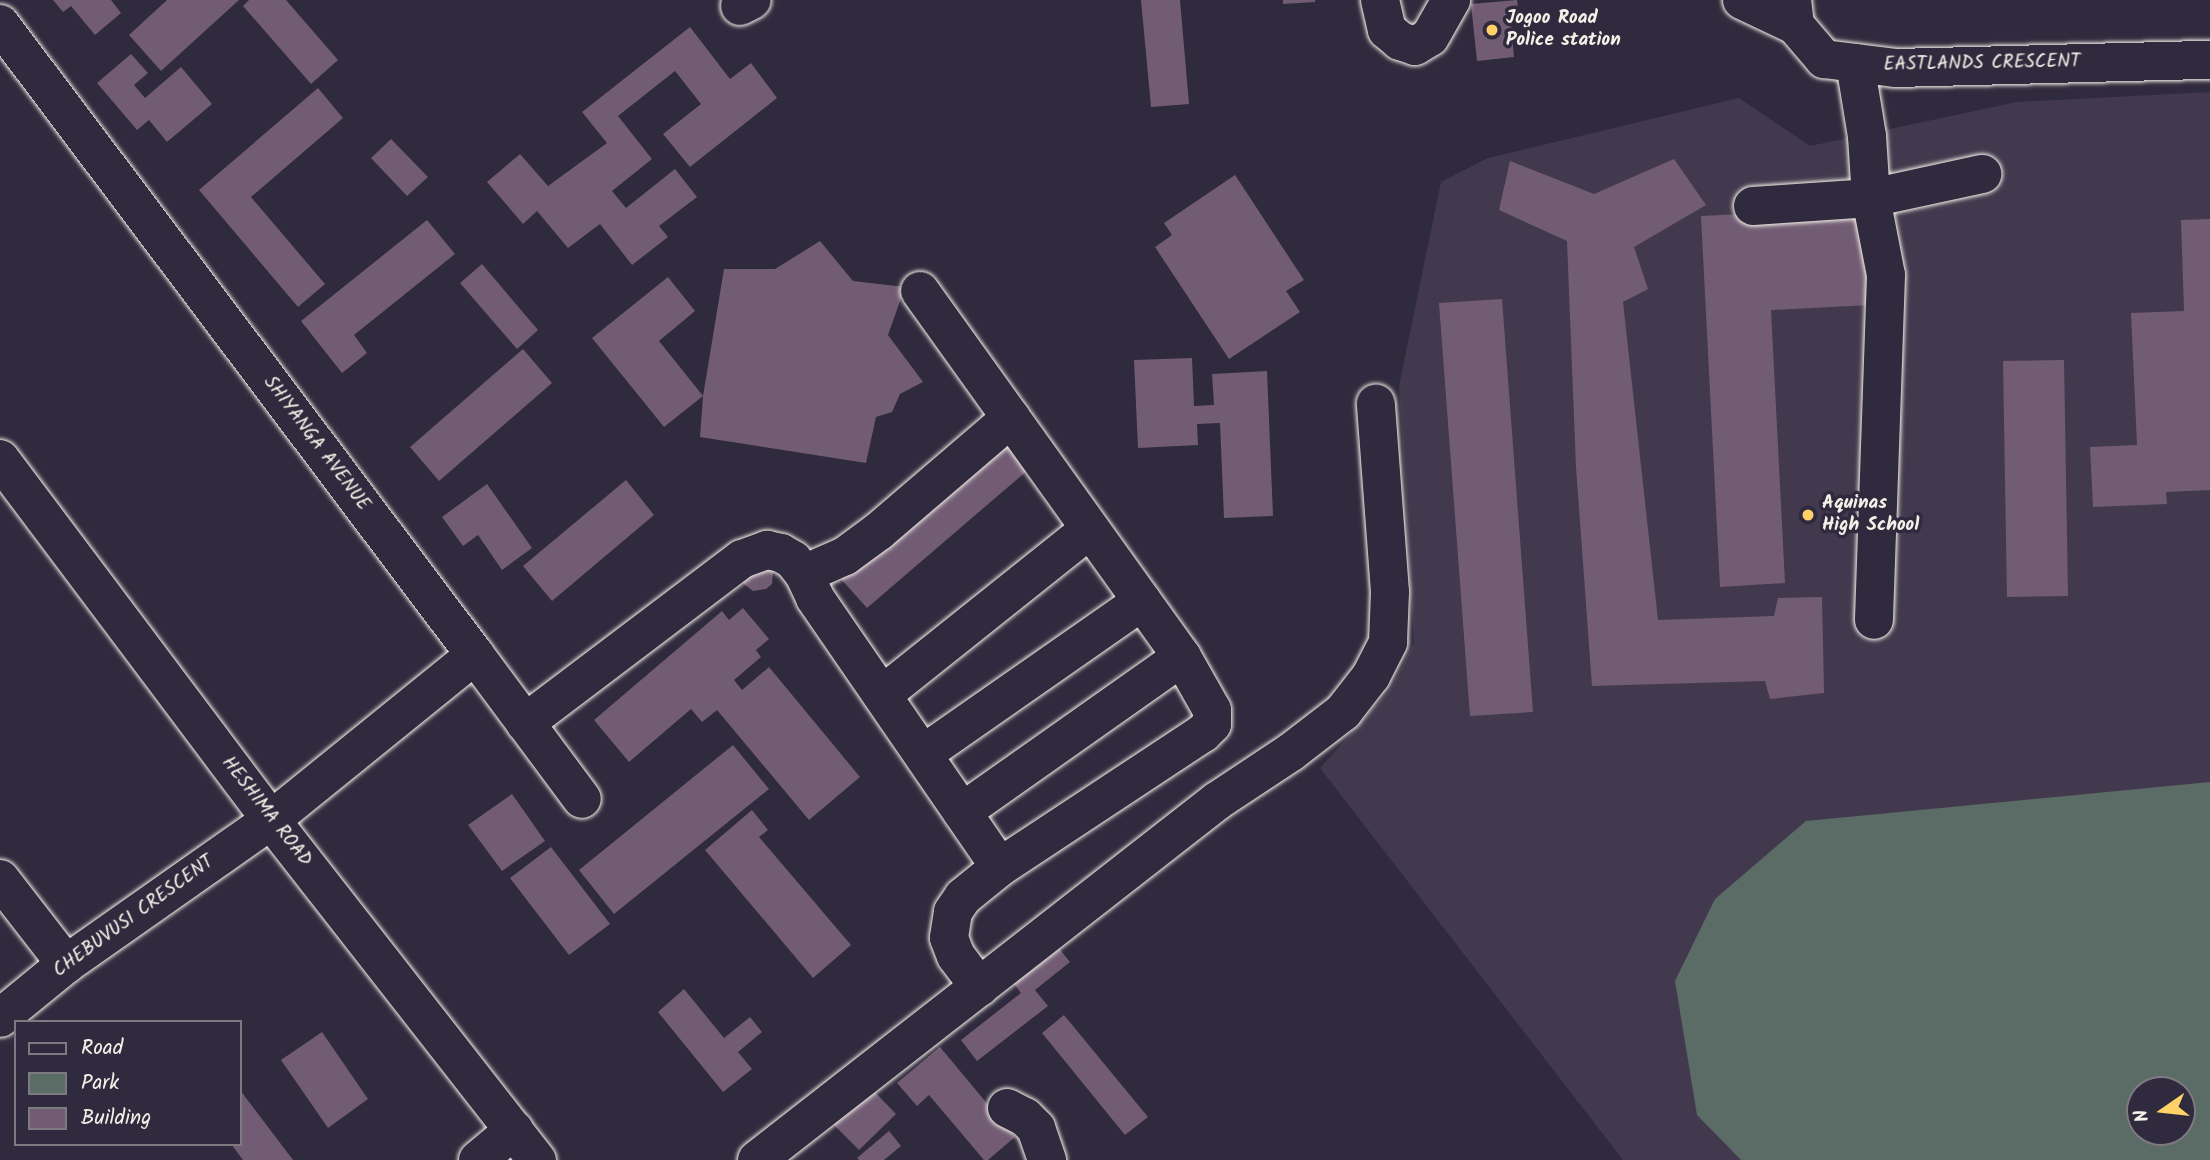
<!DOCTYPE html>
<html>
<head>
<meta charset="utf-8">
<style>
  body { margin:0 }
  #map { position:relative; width:2210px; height:1160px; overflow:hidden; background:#2f2a3d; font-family:Kalam,sans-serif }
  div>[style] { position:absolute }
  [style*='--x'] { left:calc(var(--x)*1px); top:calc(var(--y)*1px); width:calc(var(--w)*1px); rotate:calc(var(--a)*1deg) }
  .built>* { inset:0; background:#43394e }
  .green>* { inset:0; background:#5a6c65 }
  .building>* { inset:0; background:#725c74 }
  .roads { filter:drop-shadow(0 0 2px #f4f1e8) drop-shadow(0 0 2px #f4f1e8) }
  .minor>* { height:38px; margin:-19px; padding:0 19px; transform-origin:19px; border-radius:19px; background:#2f2a3d }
  .dots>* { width:19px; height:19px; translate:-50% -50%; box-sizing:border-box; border:4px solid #2f2a3d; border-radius:50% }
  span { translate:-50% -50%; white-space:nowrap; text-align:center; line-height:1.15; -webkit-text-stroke:7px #2f2a3d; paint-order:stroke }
  .poi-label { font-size:19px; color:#f4f1e8; font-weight:700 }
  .left { translate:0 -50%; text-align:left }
  .street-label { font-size:19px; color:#f4f1e8 }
  .legend { position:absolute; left:14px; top:1020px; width:228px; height:126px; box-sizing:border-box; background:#2f2a3d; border:2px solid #7e7a81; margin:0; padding:9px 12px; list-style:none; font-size:21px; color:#f4f1e8 }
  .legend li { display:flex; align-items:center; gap:14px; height:35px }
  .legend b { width:35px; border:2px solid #7e7a81 }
  .north { position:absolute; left:2126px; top:1076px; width:70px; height:70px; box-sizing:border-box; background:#2f2a3d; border:2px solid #7e7a81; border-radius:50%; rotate:256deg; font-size:19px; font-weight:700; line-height:28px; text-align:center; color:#f4f1e8 }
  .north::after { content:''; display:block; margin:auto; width:24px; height:32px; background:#ffd166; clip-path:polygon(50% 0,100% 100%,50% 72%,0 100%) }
</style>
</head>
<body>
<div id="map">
  <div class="built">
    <i style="clip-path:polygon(evenodd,2210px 92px,2210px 1160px,1623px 1160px,1320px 768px,1390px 690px,1414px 643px,1399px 386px,1441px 182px,1488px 158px,1739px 98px,1810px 146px,2017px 102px,2210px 92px,2140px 1090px,2182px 1090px,2182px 1132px,2140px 1132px,2140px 1090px)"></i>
  </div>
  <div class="green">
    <i style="clip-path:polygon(evenodd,2210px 782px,2210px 1160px,1741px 1160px,1697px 1115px,1675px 981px,1715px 899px,1806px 821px,2210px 782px,2140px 1090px,2182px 1090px,2182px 1132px,2140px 1132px,2140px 1090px)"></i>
  </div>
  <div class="building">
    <i style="clip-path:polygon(53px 0,111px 0,121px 13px,95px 35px,71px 6px,63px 12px)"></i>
    <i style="clip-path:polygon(167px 0,239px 0,161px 71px,129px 35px)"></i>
    <i style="clip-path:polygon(249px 0,286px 0,338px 60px,311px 84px,243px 6px)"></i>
    <i style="clip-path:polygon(1141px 0,1180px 0,1189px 104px,1151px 107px)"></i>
    <i style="clip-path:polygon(1283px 0,1315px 0,1315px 2px,1283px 4px)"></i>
    <i style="clip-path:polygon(1517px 0,1520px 23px,1511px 24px,1514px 57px,1477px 61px,1471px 4px)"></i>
    <i style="clip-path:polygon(690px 27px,730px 79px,751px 63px,777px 98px,690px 167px,663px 134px,701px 104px,675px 71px,618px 116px,652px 159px,612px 191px,626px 208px,675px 169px,697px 197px,659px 226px,668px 237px,632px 265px,600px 224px,568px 248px,537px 211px,523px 224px,487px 182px,520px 154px,548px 186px,607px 143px,582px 112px)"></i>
    <i style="clip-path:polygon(131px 54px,148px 73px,134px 85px,145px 98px,181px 67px,212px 104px,167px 142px,149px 120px,137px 130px,97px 83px)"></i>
    <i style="clip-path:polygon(318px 88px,343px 118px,251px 197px,325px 284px,298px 307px,199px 190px)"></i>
    <i style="clip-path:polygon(391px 139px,428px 177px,407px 196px,371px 158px)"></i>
    <i style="clip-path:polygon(1674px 159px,1706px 205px,1634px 247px,1648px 289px,1623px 302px,1658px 620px,1774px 616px,1778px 598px,1822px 597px,1824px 693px,1770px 699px,1765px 681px,1592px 686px,1576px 467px,1567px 241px,1499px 210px,1510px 161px,1594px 194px)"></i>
    <i style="clip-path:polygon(1235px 175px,1304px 280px,1286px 291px,1300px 312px,1229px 359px,1155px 247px,1172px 235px,1164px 223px)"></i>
    <i style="clip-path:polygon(1864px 208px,1869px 305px,1771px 310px,1785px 583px,1720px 587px,1701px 216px)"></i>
    <i style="clip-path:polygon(2210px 219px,2210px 490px,2166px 492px,2167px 504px,2093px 507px,2090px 447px,2137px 445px,2131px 313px,2184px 311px,2181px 220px)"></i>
    <i style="clip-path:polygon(427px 220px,455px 254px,354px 335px,367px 353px,342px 373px,301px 321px)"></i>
    <i style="clip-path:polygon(820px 241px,853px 281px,905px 287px,888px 335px,923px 382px,900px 394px,892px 412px,876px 417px,866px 463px,700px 437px,703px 396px,724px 269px,775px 269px)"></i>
    <i style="clip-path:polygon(482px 264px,538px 330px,517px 349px,460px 283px)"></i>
    <i style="clip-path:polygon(668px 277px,695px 311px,659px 341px,703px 396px,664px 427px,592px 338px)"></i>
    <i style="clip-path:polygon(1502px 299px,1533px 712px,1470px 716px,1439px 303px)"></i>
    <i style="clip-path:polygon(523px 349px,552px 383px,439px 481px,410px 447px)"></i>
    <i style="clip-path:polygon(1192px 358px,1194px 406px,1214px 405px,1212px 374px,1267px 371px,1273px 516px,1224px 518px,1220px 423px,1197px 424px,1198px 445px,1138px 448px,1134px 360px)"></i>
    <i style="clip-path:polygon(2064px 360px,2068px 596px,2007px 597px,2003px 361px)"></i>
    <i style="clip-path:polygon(1011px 433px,1036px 463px,867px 608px,841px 579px)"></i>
    <i style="clip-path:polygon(626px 480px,654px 515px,552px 601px,523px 566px)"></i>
    <i style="clip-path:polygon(487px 484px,532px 548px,502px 570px,478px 535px,463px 546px,442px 517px)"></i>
    <i style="clip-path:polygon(748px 562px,773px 570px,772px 584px,766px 589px,753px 591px,744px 584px,742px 580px)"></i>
    <i style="clip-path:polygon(743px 608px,769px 639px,756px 650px,761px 657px,734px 680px,742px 690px,769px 667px,860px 777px,809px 820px,717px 710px,702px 722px,691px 709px,629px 762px,594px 720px,722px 611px,729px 620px)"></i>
    <i style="clip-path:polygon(733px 745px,769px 789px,614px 914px,579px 870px)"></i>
    <i style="clip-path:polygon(512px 794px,545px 841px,502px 871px,468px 825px)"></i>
    <i style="clip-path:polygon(752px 810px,768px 830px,759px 837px,851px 945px,813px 978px,705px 850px)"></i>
    <i style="clip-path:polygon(551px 847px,610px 924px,569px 955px,510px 878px)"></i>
    <i style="clip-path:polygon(1053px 941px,1070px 962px,1035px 990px,1048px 1006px,977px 1061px,961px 1040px,1021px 993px,1008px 976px)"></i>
    <i style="clip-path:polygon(684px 989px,724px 1038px,750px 1017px,762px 1032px,738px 1052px,752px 1069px,723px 1092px,658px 1012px)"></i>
    <i style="clip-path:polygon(1064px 1015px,1148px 1117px,1125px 1135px,1042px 1033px)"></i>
    <i style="clip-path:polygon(322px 1032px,368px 1099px,328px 1128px,281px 1060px)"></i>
    <i style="clip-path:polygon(940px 1047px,1015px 1137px,988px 1160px,984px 1160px,929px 1095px,917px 1106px,897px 1083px)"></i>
    <i style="clip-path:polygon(871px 1088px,896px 1114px,859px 1150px,833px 1124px)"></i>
    <i style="clip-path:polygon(240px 1090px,293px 1160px,243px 1160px,231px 1144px,240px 1144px)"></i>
    <i style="clip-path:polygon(889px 1131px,901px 1146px,884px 1160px,859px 1160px,857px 1158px)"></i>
  </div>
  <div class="roads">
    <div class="minor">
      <i style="--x:1380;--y:0;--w:31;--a:77"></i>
      <i style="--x:1387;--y:30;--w:17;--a:40"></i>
      <i style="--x:1400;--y:41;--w:16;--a:18"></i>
      <i style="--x:1415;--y:46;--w:17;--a:-31"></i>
      <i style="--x:1430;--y:37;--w:43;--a:-60.4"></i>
      <i style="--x:1742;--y:0;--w:59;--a:25.3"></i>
      <i style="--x:1792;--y:0;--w:25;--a:83"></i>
      <i style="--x:1795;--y:25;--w:45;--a:49.5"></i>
      <i style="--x:1824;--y:59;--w:73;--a:7.1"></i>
      <i style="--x:1896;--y:68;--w:314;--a:-1.5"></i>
      <i style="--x:740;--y:6;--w:13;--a:-27"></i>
      <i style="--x:0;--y:24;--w:790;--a:53.03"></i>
      <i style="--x:475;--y:655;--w:262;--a:141"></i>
      <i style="--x:271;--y:820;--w:251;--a:144.9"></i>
      <i style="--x:66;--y:964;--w:85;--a:140.7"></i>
      <i style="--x:1855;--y:63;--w:74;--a:80.7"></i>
      <i style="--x:1867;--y:136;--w:62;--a:86.3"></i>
      <i style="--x:1871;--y:198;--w:78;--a:79"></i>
      <i style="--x:1886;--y:275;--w:345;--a:92"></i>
      <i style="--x:1753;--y:206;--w:118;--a:-3.9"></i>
      <i style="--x:1871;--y:198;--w:114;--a:-12.2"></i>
      <i style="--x:920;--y:291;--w:450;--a:54.4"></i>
      <i style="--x:1182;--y:657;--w:61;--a:60.5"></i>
      <i style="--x:1212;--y:710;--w:14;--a:90"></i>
      <i style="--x:1212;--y:724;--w:13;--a:135"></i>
      <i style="--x:1203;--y:733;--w:243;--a:146.6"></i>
      <i style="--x:1000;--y:867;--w:48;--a:141"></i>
      <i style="--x:963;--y:897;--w:18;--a:124"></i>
      <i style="--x:953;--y:912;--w:26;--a:99"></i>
      <i style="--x:949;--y:938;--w:19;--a:69"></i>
      <i style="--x:956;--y:956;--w:39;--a:53"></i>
      <i style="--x:0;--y:459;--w:451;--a:53.1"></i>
      <i style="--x:271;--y:820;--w:432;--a:52"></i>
      <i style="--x:804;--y:574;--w:45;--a:-23.7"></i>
      <i style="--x:845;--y:556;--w:42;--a:-36.3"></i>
      <i style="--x:879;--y:531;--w:174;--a:-40.6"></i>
      <i style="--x:475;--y:655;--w:179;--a:53.4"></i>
      <i style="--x:882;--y:695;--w:266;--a:-38.6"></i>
      <i style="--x:525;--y:723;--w:272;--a:-37.1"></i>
      <i style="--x:742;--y:559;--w:27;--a:-20"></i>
      <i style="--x:767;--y:550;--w:14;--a:12"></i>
      <i style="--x:781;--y:553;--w:14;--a:30"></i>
      <i style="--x:793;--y:560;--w:18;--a:52"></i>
      <i style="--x:804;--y:574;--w:26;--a:65"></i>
      <i style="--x:815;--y:598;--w:326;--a:55.5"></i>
      <i style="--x:923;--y:754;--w:267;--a:-34.9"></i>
      <i style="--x:962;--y:812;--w:269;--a:-35.2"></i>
      <i style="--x:0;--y:879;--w:108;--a:52.2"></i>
      <i style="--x:1007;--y:1108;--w:20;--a:27"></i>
      <i style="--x:1025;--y:1117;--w:16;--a:45"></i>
      <i style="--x:1036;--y:1128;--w:34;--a:71"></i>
      <i style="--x:478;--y:1160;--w:47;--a:-39.8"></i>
      <i style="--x:757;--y:1160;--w:584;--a:-37.97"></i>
      <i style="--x:1217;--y:801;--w:89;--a:-33.5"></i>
      <i style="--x:1291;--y:752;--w:66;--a:-37.6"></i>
      <i style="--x:1343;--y:712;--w:46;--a:-52.1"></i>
      <i style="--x:1371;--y:676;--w:38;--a:-63"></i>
      <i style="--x:1388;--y:642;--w:50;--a:-87.7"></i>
      <i style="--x:1390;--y:592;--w:189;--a:-94.3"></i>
    </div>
  </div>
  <div class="dots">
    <i style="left:1492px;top:30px;background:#ffd166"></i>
    <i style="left:1808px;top:515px;background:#ffd166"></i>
  </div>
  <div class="poi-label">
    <span class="left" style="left:1506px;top:30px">Jogoo Road<br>Police station</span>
    <span class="left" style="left:1822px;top:515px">Aquinas<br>High School</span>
  </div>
  <div class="street-label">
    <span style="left:1982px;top:64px;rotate:-1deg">EASTLANDS CRESCENT</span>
    <span style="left:316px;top:444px;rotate:53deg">SHIYANGA AVENUE</span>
    <span style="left:266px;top:812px;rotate:52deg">HESHIMA ROAD</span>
    <span style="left:134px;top:917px;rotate:-36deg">CHEBUVUSI CRESCENT</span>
  </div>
  <ul class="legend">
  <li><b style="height:9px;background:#2f2a3d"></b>Road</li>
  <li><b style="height:19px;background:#5a6c65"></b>Park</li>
  <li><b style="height:19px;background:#725c74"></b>Building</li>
  </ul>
  <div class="north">N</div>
</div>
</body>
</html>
